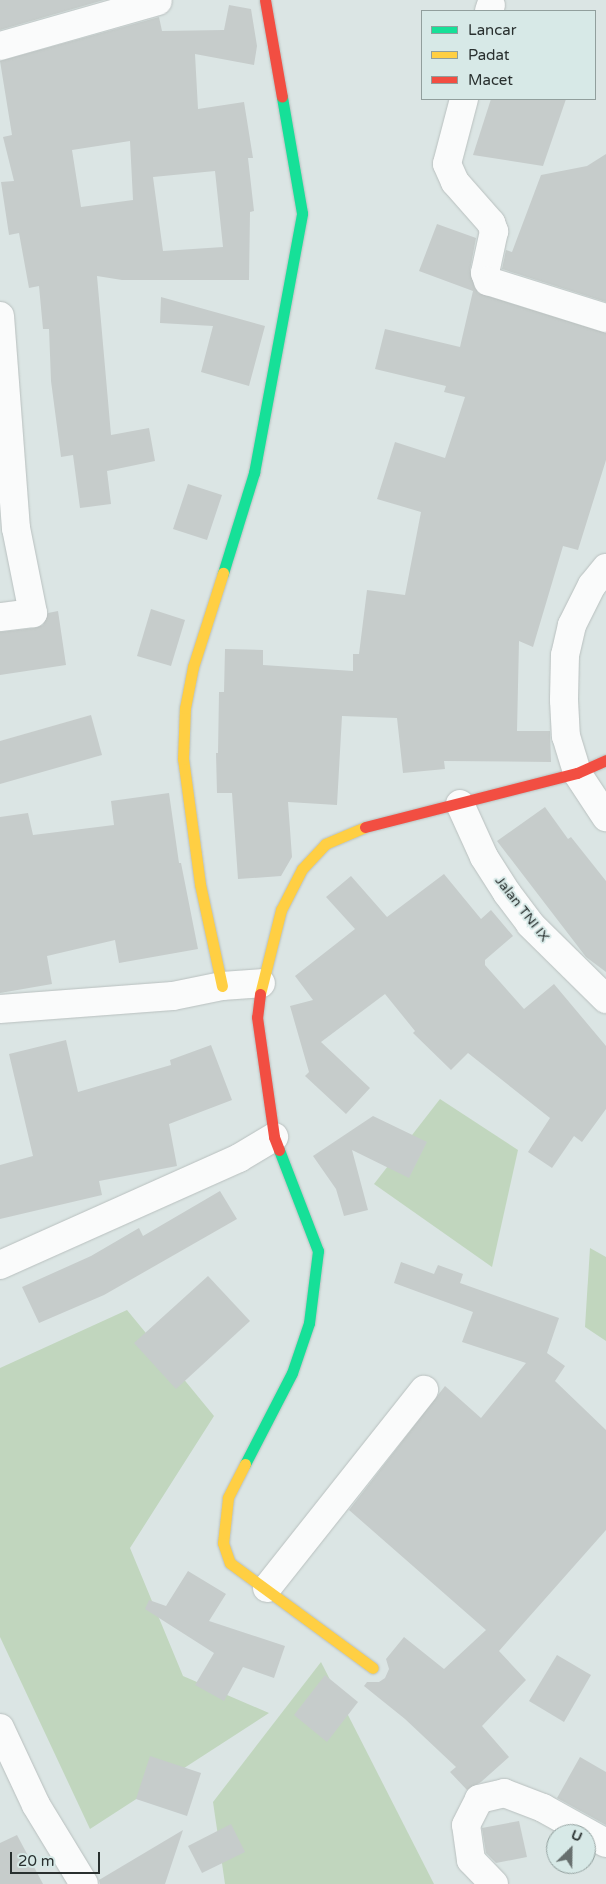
<!DOCTYPE html>
<html>
<head>
<meta charset="utf-8">
<style>
  body { margin:0 }
  #map { position:relative; width:606px; height:1884px; overflow:hidden; background:#dbe5e4; font-family:"Varela Round",sans-serif }
  div>[style] { position:absolute }
  [style*='--x'] { left:calc(var(--x)*1px); top:calc(var(--y)*1px); width:calc(var(--w)*1px); rotate:calc(var(--a)*1deg) }
  .green>* { inset:0; background:#c1d6be }
  .building>* { inset:0; background:#c6cccb }
  .roads { filter:drop-shadow(0 0 1px #b9c0bf) drop-shadow(0 0 1px #b9c0bf) }
  .street>* { height:28px; margin:-14px; padding:0 14px; transform-origin:14px; border-radius:14px; background:#fafbfb }
  .fast>* { height:11px; margin:-5.5px; padding:0 5.5px; transform-origin:5.5px; border-radius:5.5px; background:#16e098 }
  .slow>* { height:11px; margin:-5.5px; padding:0 5.5px; transform-origin:5.5px; border-radius:5.5px; background:#ffcf43 }
  .jam>* { height:11px; margin:-5.5px; padding:0 5.5px; transform-origin:5.5px; border-radius:5.5px; background:#f24e42 }
  span { translate:-50% -50%; white-space:nowrap; text-align:center; line-height:1.15; -webkit-text-stroke:4px #d7e9e7; paint-order:stroke }
  .street-label { font-size:14px; color:#29302f }
  .legend { position:absolute; left:421px; top:10px; width:175px; height:90px; box-sizing:border-box; background:#d7e9e7; border:1px solid #919f9d; margin:0; padding:6px 9px; list-style:none; font-size:15px; color:#29302f }
  .legend li { display:flex; align-items:center; gap:10px; height:25px }
  .legend b { width:25px; border:1px solid #919f9d }
  .north { position:absolute; left:546px; top:1824px; width:50px; height:50px; box-sizing:border-box; background:#d7e9e7; border:1px solid #919f9d; border-radius:50%; rotate:23deg; font-size:14px; font-weight:700; line-height:20px; text-align:center; color:#29302f }
  .north::after { content:''; display:block; margin:auto; width:18px; height:22px; background:#676f6e; clip-path:polygon(50% 0,100% 100%,50% 72%,0 100%) }
  .scale { position:absolute; left:10px; top:1852px; width:90px; height:22px; box-sizing:border-box; border:2px solid #29302f; border-top:0; padding-left:6px; font-size:15px; line-height:18px; white-space:nowrap; color:#29302f; -webkit-text-stroke:4px #d7e9e7; paint-order:stroke }
</style>
</head>
<body>
<div id="map">
  <div class="green">
    <i style="clip-path:polygon(440px 1099px,518px 1150px,492px 1267px,374px 1184px)"></i>
    <i style="clip-path:polygon(590px 1248px,606px 1257px,606px 1341px,585px 1327px)"></i>
    <i style="clip-path:polygon(127px 1310px,214px 1416px,130px 1548px,183px 1676px,269px 1713px,90px 1829px,0 1637px,0 1368px)"></i>
    <i style="clip-path:polygon(321px 1662px,434px 1884px,225px 1884px,213px 1802px)"></i>
  </div>
  <div class="building">
    <i style="clip-path:polygon(0 0,104px 0,0 30px)"></i>
    <i style="clip-path:polygon(evenodd,229px 5px,251px 9px,257px 46px,254px 65px,195px 54px,198px 109px,244px 102px,253px 158px,248px 158px,254px 211px,250px 212px,249px 280px,122px 280px,97px 276px,111px 435px,149px 428px,155px 461px,107px 471px,111px 504px,80px 508px,73px 455px,61px 457px,51px 381px,49px 329px,43px 329px,39px 286px,29px 288px,19px 233px,9px 235px,1px 182px,14px 181px,3px 137px,12px 135px,0 61px,159px 17px,162px 31px,224px 30px,229px 5px,130px 141px,133px 200px,81px 207px,72px 150px,130px 141px,229px 5px,215px 171px,223px 247px,163px 251px,153px 177px,215px 171px)"></i>
    <i style="clip-path:polygon(491px 99px,566px 99px,543px 166px,473px 155px)"></i>
    <i style="clip-path:polygon(606px 154px,606px 302px,502px 269px,506px 250px,512px 252px,541px 175px,587px 166px)"></i>
    <i style="clip-path:polygon(437px 224px,476px 238px,470px 270px,478px 293px,606px 333px,606px 460px,578px 550px,563px 546px,533px 647px,519px 641px,517px 731px,550px 731px,551px 762px,444px 761px,445px 769px,403px 773px,397px 718px,342px 716px,337px 805px,288px 802px,292px 857px,281px 876px,238px 879px,232px 793px,217px 793px,216px 753px,218px 753px,219px 692px,224px 692px,225px 649px,263px 650px,263px 665px,353px 671px,353px 654px,359px 654px,367px 590px,405px 595px,421px 512px,377px 499px,395px 442px,445px 458px,465px 397px,444px 392px,446px 386px,375px 369px,385px 329px,460px 347px,473px 291px,419px 271px)"></i>
    <i style="clip-path:polygon(161px 297px,265px 326px,249px 386px,201px 372px,213px 326px,160px 323px)"></i>
    <i style="clip-path:polygon(188px 484px,222px 495px,207px 540px,173px 529px)"></i>
    <i style="clip-path:polygon(151px 609px,185px 620px,171px 666px,137px 656px)"></i>
    <i style="clip-path:polygon(58px 611px,66px 665px,0 675px,0 632px,35px 628px,43px 625px,48px 613px)"></i>
    <i style="clip-path:polygon(91px 715px,102px 755px,0 784px,0 741px)"></i>
    <i style="clip-path:polygon(169px 793px,179px 863px,181px 863px,198px 949px,119px 963px,115px 940px,47px 956px,52px 984px,0 993px,0 817px,28px 813px,33px 835px,114px 825px,111px 801px)"></i>
    <i style="clip-path:polygon(545px 807px,568px 839px,571px 837px,606px 881px,606px 972px,586px 957px,497px 841px)"></i>
    <i style="clip-path:polygon(444px 874px,481px 919px,491px 910px,513px 936px,485px 960px,485px 965px,524px 1009px,554px 984px,606px 1046px,606px 1109px,582px 1142px,574px 1136px,552px 1168px,528px 1152px,550px 1118px,468px 1053px,451px 1070px,413px 1033px,415px 1031px,385px 994px,321px 1042px,370px 1088px,346px 1114px,305px 1076px,309px 1072px,290px 1006px,313px 1000px,295px 976px,355px 929px,326px 897px,351px 876px,387px 917px)"></i>
    <i style="clip-path:polygon(66px 1040px,78px 1092px,171px 1065px,170px 1060px,211px 1045px,232px 1100px,169px 1124px,177px 1166px,99px 1181px,102px 1195px,0 1219px,0 1165px,33px 1156px,9px 1054px)"></i>
    <i style="clip-path:polygon(373px 1116px,427px 1142px,409px 1178px,352px 1150px,368px 1210px,344px 1216px,336px 1189px,313px 1156px)"></i>
    <i style="clip-path:polygon(220px 1191px,237px 1219px,104px 1295px,39px 1323px,22px 1287px,91px 1256px,139px 1228px,143px 1236px)"></i>
    <i style="clip-path:polygon(401px 1262px,434px 1274px,438px 1265px,463px 1274px,460px 1283px,559px 1318px,547px 1353px,565px 1366px,555px 1381px,606px 1430px,606px 1530px,499px 1651px,526px 1680px,482px 1726px,509px 1757px,481px 1782px,467px 1790px,450px 1772px,456px 1767px,405px 1719px,364px 1686px,367px 1682px,379px 1682px,385px 1678px,389px 1669px,386px 1659px,404px 1637px,444px 1669px,486px 1630px,349px 1510px,445px 1386px,481px 1418px,526px 1363px,462px 1342px,473px 1312px,394px 1283px)"></i>
    <i style="clip-path:polygon(208px 1276px,250px 1321px,176px 1389px,134px 1343px)"></i>
    <i style="clip-path:polygon(188px 1571px,226px 1594px,209px 1621px,285px 1646px,274px 1678px,243px 1667px,224px 1701px,195px 1685px,214px 1653px,145px 1609px,149px 1600px,166px 1606px)"></i>
    <i style="clip-path:polygon(557px 1655px,591px 1675px,564px 1722px,529px 1701px)"></i>
    <i style="clip-path:polygon(325px 1675px,358px 1702px,327px 1742px,294px 1715px)"></i>
    <i style="clip-path:polygon(150px 1756px,201px 1773px,187px 1816px,136px 1799px)"></i>
    <i style="clip-path:polygon(580px 1757px,606px 1772px,606px 1825px,557px 1798px)"></i>
    <i style="clip-path:polygon(519px 1821px,527px 1857px,496px 1863px,486px 1853px,482px 1828px)"></i>
    <i style="clip-path:polygon(231px 1824px,245px 1852px,202px 1873px,188px 1846px)"></i>
    <i style="clip-path:polygon(183px 1830px,165px 1884px,100px 1884px,99px 1880px)"></i>
    <i style="clip-path:polygon(17px 1835px,43px 1884px,0 1884px,0 1843px)"></i>
  </div>
  <div class="roads">
    <div class="street">
      <i style="--x:489;--y:11;--w:6;--a:-72"></i>
      <i style="--x:0;--y:46;--w:164;--a:-15.9"></i>
      <i style="--x:464;--y:99;--w:67;--a:104.7"></i>
      <i style="--x:447;--y:164;--w:20;--a:66"></i>
      <i style="--x:455;--y:182;--w:55;--a:48.7"></i>
      <i style="--x:491;--y:223;--w:9;--a:69"></i>
      <i style="--x:494;--y:231;--w:43;--a:102.1"></i>
      <i style="--x:485;--y:273;--w:9;--a:69"></i>
      <i style="--x:488;--y:281;--w:124;--a:17.4"></i>
      <i style="--x:0;--y:316;--w:213;--a:85.7"></i>
      <i style="--x:16;--y:528;--w:87;--a:78.7"></i>
      <i style="--x:33;--y:613;--w:33;--a:173"></i>
      <i style="--x:606;--y:568;--w:22;--a:129"></i>
      <i style="--x:592;--y:585;--w:45;--a:116.6"></i>
      <i style="--x:572;--y:625;--w:31;--a:103"></i>
      <i style="--x:565;--y:655;--w:45;--a:91.3"></i>
      <i style="--x:564;--y:700;--w:36;--a:87"></i>
      <i style="--x:566;--y:736;--w:39;--a:73"></i>
      <i style="--x:577;--y:773;--w:53;--a:56.6"></i>
      <i style="--x:460;--y:804;--w:58;--a:65.6"></i>
      <i style="--x:484;--y:857;--w:43;--a:57.4"></i>
      <i style="--x:507;--y:893;--w:39;--a:53"></i>
      <i style="--x:530;--y:924;--w:107;--a:44.6"></i>
      <i style="--x:0;--y:1009;--w:173;--a:-4.3"></i>
      <i style="--x:173;--y:996;--w:50;--a:-11.5"></i>
      <i style="--x:222;--y:986;--w:39;--a:-4"></i>
      <i style="--x:0;--y:1265;--w:262;--a:-24.1"></i>
      <i style="--x:239;--y:1158;--w:41;--a:-31"></i>
      <i style="--x:267;--y:1588;--w:253;--a:-51.6"></i>
      <i style="--x:0;--y:1728;--w:85;--a:64.9"></i>
      <i style="--x:36;--y:1805;--w:92;--a:58.7"></i>
      <i style="--x:494;--y:1884;--w:33;--a:-134"></i>
      <i style="--x:471;--y:1860;--w:35;--a:-98"></i>
      <i style="--x:466;--y:1825;--w:29;--a:-63"></i>
      <i style="--x:479;--y:1799;--w:26;--a:-13"></i>
      <i style="--x:504;--y:1793;--w:42;--a:21"></i>
      <i style="--x:543;--y:1808;--w:72;--a:29.1"></i>
    </div>
    <div class="fast">
      <i style="--x:223;--y:573;--w:105;--a:-72.8"></i>
      <i style="--x:254;--y:473;--w:264;--a:-79.5"></i>
      <i style="--x:302;--y:213;--w:118;--a:-99.8"></i>
      <i style="--x:245;--y:1464;--w:102;--a:-62.7"></i>
      <i style="--x:292;--y:1373;--w:53;--a:-71.2"></i>
      <i style="--x:309;--y:1323;--w:73;--a:-82.9"></i>
      <i style="--x:318;--y:1251;--w:108;--a:-111.1"></i>
    </div>
    <div class="slow">
      <i style="--x:222;--y:986;--w:104;--a:-102.2"></i>
      <i style="--x:200;--y:884;--w:126;--a:-97.7"></i>
      <i style="--x:183;--y:759;--w:51;--a:-87.8"></i>
      <i style="--x:185;--y:708;--w:42;--a:-79"></i>
      <i style="--x:193;--y:667;--w:99;--a:-72.3"></i>
      <i style="--x:260;--y:994;--w:87;--a:-76"></i>
      <i style="--x:281;--y:910;--w:46;--a:-62.9"></i>
      <i style="--x:302;--y:869;--w:34;--a:-47"></i>
      <i style="--x:325;--y:844;--w:43;--a:-23"></i>
      <i style="--x:245;--y:1464;--w:38;--a:117"></i>
      <i style="--x:228;--y:1498;--w:45;--a:96.3"></i>
      <i style="--x:223;--y:1543;--w:21;--a:71"></i>
      <i style="--x:230;--y:1563;--w:177;--a:36.3"></i>
    </div>
    <div class="jam">
      <i style="--x:265;--y:0;--w:98;--a:80.1"></i>
      <i style="--x:365;--y:827;--w:219;--a:-14.3"></i>
      <i style="--x:577;--y:773;--w:32;--a:-24"></i>
      <i style="--x:260;--y:994;--w:23;--a:97"></i>
      <i style="--x:257;--y:1017;--w:121;--a:81.9"></i>
      <i style="--x:274;--y:1137;--w:14;--a:69"></i>
    </div>
  </div>
  <div class="street-label">
    <span style="left:522px;top:909px;rotate:52deg">Jalan TNI IX</span>
  </div>
  <ul class="legend">
  <li><b style="height:6px;background:#16e098"></b>Lancar</li>
  <li><b style="height:6px;background:#ffcf43"></b>Padat</li>
  <li><b style="height:6px;background:#f24e42"></b>Macet</li>
  </ul>
  <div class="north">U</div>
  <div class="scale">20 m</div>
</div>
</body>
</html>
